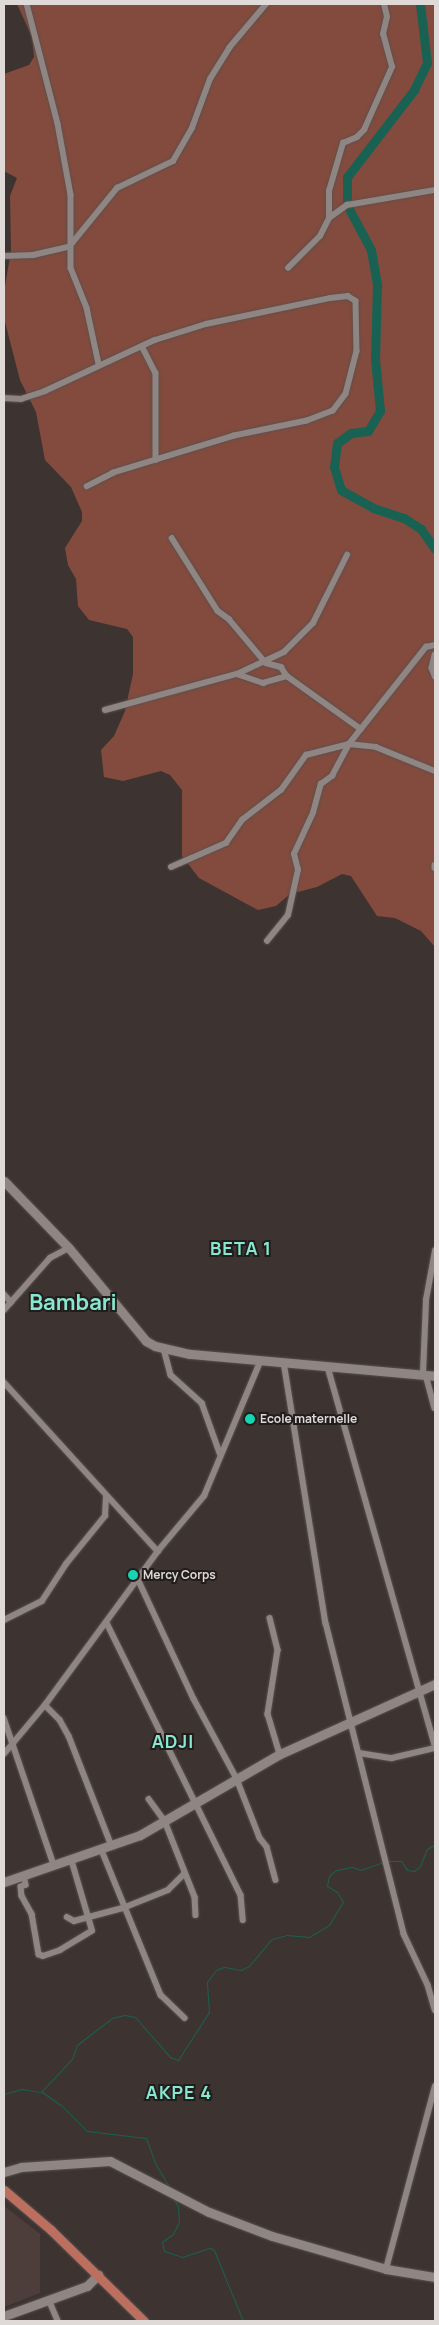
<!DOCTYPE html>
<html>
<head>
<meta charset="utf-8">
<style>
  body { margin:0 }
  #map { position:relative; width:439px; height:2325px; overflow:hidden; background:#3d3432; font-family:Manrope,sans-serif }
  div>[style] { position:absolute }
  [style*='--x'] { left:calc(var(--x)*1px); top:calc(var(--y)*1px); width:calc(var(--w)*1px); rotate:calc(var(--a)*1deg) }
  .built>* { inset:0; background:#4d3e3b }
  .green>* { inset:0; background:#834b3e }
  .stream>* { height:1px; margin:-0.5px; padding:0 0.5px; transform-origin:0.5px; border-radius:0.5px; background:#196152 }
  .river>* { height:9px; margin:-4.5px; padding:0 4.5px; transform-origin:4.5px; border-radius:4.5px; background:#196152 }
  .roads { filter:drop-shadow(0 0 1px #58514f) drop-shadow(0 0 1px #58514f) }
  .street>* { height:5.5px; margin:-2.75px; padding:0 2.75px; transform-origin:2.75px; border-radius:2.75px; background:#8f8583 }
  .secondary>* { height:9px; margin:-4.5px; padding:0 4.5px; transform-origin:4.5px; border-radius:4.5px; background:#8f8583 }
  .primary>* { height:9px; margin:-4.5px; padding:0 4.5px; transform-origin:4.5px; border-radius:4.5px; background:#bc6f5e }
  .dots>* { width:14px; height:14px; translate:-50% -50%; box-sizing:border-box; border:2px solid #211d1c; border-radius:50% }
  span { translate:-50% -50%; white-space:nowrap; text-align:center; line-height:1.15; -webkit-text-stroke:4px #211d1c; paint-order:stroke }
  .poi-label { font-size:12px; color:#dfd9d8; font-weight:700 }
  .left { translate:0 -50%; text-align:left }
  .district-label { font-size:18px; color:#87e8cf; font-weight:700; letter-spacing:1px }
  .town-label { font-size:22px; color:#87e8cf; font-weight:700 }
  .frame { position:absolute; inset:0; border:5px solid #dfd9d8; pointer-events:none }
</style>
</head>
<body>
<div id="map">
  <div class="built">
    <i style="clip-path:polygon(4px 2206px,40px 2234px,40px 2293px,4px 2307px)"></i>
  </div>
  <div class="green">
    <i style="clip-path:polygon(17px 4px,435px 4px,435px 947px,421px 931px,395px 918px,377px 916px,351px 876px,342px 874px,317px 887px,290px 894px,276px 906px,258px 910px,199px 878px,182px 856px,182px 790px,170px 775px,161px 771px,123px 781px,104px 777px,101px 750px,114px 736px,125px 711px,133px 674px,133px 637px,127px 629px,89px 620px,78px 606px,76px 579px,68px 565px,65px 548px,82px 521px,82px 512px,71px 487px,45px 460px,36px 412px,20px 380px,4px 318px,4px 292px,11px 251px,10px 196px,17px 178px,4px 171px,4px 74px,29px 65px,34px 57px,32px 37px)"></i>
  </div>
  <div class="stream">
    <i style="--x:387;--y:1861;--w:14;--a:0"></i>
    <i style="--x:401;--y:1861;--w:11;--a:56"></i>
    <i style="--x:407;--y:1870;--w:7;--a:8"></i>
    <i style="--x:414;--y:1871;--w:8;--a:-40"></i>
    <i style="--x:420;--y:1866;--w:18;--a:-68"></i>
    <i style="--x:427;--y:1849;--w:8;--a:-30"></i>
    <i style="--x:42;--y:2092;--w:24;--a:35"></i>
    <i style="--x:62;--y:2106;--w:35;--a:45"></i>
    <i style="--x:87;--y:2131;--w:59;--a:6.8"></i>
    <i style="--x:146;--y:2138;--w:27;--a:70"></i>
    <i style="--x:155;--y:2163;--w:27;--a:59"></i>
    <i style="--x:4;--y:2094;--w:18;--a:-16"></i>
    <i style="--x:21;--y:2089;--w:20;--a:9"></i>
    <i style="--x:41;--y:2092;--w:45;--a:-46.8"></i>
    <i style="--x:72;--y:2059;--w:15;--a:-70"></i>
    <i style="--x:77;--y:2045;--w:44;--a:-37.6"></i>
    <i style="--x:112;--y:2018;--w:13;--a:-13"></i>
    <i style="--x:125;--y:2015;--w:10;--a:11"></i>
    <i style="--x:135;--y:2017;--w:53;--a:48.8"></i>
    <i style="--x:170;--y:2057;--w:9;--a:21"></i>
    <i style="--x:178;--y:2060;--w:57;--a:-57.1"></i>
    <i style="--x:209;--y:2012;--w:30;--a:-94"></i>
    <i style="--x:207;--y:1982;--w:15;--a:-53"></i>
    <i style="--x:216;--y:1970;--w:9;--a:-21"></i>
    <i style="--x:224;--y:1967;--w:17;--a:10"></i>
    <i style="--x:241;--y:1970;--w:9;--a:-27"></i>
    <i style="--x:249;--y:1966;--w:35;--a:-50"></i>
    <i style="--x:272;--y:1939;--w:16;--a:-15"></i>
    <i style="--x:287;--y:1935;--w:22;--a:5"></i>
    <i style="--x:309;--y:1937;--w:23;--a:-31"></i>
    <i style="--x:329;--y:1925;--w:27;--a:-59"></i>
    <i style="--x:343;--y:1902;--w:12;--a:-121"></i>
    <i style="--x:337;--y:1892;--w:12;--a:-149"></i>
    <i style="--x:327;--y:1886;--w:10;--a:-79"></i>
    <i style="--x:329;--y:1876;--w:9;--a:-41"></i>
    <i style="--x:336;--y:1870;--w:16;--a:-11"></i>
    <i style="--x:352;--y:1867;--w:9;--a:18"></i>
    <i style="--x:361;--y:1870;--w:23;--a:-20"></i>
    <i style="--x:174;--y:2199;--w:9;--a:63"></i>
    <i style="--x:178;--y:2207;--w:15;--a:86"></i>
    <i style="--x:179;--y:2222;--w:13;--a:117"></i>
    <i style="--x:173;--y:2234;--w:14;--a:144"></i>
    <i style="--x:162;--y:2242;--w:9;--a:77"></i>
    <i style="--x:164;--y:2251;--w:19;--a:18"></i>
    <i style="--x:182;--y:2257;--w:29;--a:-18"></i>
    <i style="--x:210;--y:2248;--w:4;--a:27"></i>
    <i style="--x:214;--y:2250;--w:77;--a:67.8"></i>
  </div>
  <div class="river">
    <i style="--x:420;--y:4;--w:59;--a:83.2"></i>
    <i style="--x:427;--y:63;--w:30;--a:116"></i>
    <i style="--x:414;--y:90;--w:110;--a:127.6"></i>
    <i style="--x:347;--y:177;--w:28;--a:90"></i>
    <i style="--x:347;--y:205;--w:51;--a:61.9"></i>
    <i style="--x:371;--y:250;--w:36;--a:80"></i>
    <i style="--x:377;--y:285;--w:74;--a:91.5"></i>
    <i style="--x:375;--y:359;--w:52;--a:84.5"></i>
    <i style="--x:380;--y:411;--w:23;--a:121"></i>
    <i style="--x:368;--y:431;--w:17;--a:173"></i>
    <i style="--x:351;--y:433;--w:17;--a:144"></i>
    <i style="--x:337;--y:443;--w:24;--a:97"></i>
    <i style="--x:334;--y:467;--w:24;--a:73"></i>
    <i style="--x:341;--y:490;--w:37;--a:29"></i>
    <i style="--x:373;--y:508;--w:33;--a:18"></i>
    <i style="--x:404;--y:518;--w:20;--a:33"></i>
    <i style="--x:421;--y:529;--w:24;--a:55"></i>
  </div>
  <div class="roads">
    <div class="street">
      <i style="--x:27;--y:4;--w:124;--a:75.5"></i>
      <i style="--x:58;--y:124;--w:72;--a:79.6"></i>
      <i style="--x:71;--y:195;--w:73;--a:90"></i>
      <i style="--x:71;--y:268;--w:43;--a:68.2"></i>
      <i style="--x:87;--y:308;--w:57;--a:77.9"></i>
      <i style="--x:329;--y:218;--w:27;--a:-90"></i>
      <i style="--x:329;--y:191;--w:50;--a:-73.7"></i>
      <i style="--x:343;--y:143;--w:15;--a:-23"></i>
      <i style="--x:357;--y:137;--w:10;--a:-45"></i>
      <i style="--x:364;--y:130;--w:69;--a:-66"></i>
      <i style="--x:392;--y:67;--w:34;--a:-105"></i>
      <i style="--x:383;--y:34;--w:17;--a:-77"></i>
      <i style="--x:387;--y:17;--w:13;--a:-103"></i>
      <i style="--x:4;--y:256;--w:29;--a:-2"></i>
      <i style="--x:33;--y:255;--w:37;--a:-13"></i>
      <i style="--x:69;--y:247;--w:76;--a:-50.9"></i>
      <i style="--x:117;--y:188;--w:62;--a:-25.7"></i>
      <i style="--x:173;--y:161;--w:38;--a:-60"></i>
      <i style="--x:192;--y:128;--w:52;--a:-69.8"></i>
      <i style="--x:210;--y:79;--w:36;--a:-58"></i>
      <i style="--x:229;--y:48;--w:57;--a:-49.9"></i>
      <i style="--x:288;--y:268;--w:45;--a:-45"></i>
      <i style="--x:320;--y:236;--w:20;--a:-63"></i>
      <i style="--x:329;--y:218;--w:22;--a:-36"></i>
      <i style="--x:347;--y:205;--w:89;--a:-9.7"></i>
      <i style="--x:142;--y:346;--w:30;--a:63"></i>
      <i style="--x:156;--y:373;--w:87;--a:90"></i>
      <i style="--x:4;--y:398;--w:17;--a:3"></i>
      <i style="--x:21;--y:399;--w:25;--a:-18"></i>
      <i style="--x:45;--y:391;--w:121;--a:-24.9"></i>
      <i style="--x:155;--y:340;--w:53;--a:-17.4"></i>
      <i style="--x:206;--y:324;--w:127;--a:-11.8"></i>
      <i style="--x:330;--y:298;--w:18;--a:-6"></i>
      <i style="--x:348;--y:296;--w:9;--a:32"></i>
      <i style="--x:356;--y:301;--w:50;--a:88.9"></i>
      <i style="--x:357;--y:351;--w:44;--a:104.3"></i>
      <i style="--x:346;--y:394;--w:21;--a:127"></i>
      <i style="--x:333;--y:411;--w:28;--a:159"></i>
      <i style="--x:307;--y:421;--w:75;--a:168.4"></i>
      <i style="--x:234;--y:436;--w:126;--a:162.9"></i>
      <i style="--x:114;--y:473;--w:30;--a:153"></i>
      <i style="--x:172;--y:538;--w:86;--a:57.8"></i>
      <i style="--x:218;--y:611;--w:14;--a:36"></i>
      <i style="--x:229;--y:619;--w:57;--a:49.9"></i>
      <i style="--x:266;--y:663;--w:16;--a:15"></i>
      <i style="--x:281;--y:667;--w:11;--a:56"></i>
      <i style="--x:287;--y:676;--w:91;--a:35.6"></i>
      <i style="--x:435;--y:655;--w:13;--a:103"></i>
      <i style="--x:432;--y:668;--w:9;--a:69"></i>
      <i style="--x:237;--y:674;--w:28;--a:19"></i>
      <i style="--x:263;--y:683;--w:25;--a:-16"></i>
      <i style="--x:105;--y:710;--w:137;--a:-15.3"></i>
      <i style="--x:237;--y:674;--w:52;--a:-25.1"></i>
      <i style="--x:284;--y:652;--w:41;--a:-45"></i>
      <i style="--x:313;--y:623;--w:76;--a:-63.4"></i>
      <i style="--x:435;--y:865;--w:3;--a:90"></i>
      <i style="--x:171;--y:867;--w:60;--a:-23.6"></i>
      <i style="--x:226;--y:843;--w:28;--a:-55"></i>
      <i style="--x:242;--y:820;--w:49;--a:-37.6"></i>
      <i style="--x:281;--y:790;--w:43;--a:-54.5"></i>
      <i style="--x:306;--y:755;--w:44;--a:-14.3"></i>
      <i style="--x:349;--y:744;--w:27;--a:6"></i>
      <i style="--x:376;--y:747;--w:64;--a:22.1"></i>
      <i style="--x:267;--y:941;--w:33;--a:-51"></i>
      <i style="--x:288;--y:915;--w:46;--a:-77.5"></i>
      <i style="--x:298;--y:870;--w:16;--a:-104"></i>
      <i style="--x:294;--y:854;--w:45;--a:-65.1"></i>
      <i style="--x:313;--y:813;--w:30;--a:-75"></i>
      <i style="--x:321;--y:784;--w:14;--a:-36"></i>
      <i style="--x:332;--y:776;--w:36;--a:-62"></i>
      <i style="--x:349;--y:744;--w:124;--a:-51.6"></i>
      <i style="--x:426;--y:647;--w:9;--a:-13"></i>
      <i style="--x:4;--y:1294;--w:11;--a:49"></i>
      <i style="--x:4;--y:1310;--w:69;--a:-48.5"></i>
      <i style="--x:50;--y:1258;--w:21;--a:-28"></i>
      <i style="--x:164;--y:1349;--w:27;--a:75"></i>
      <i style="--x:171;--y:1375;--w:42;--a:42.1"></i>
      <i style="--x:202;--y:1403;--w:53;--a:70.2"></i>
      <i style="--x:284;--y:1362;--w:264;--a:80.9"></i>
      <i style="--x:326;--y:1623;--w:321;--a:75.9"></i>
      <i style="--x:404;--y:1934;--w:56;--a:64.8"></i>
      <i style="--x:428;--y:1985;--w:26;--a:74"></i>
      <i style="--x:328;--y:1367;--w:393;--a:74.2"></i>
      <i style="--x:423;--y:1373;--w:73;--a:-87.6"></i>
      <i style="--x:426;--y:1300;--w:50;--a:-79.6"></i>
      <i style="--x:426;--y:1375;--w:34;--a:75"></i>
      <i style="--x:4;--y:1382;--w:229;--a:47.7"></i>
      <i style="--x:138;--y:1579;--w:132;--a:65"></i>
      <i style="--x:194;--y:1699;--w:91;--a:61.7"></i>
      <i style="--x:237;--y:1779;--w:63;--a:68.7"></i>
      <i style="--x:260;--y:1838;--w:11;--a:52"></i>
      <i style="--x:267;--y:1847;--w:34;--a:75"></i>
      <i style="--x:270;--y:1618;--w:33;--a:76"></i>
      <i style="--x:278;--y:1650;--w:65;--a:98.9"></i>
      <i style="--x:268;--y:1714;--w:42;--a:73.3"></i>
      <i style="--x:4;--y:1620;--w:42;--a:-26.6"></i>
      <i style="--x:42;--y:1601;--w:44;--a:-57"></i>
      <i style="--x:66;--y:1564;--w:62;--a:-50.9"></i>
      <i style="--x:105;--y:1516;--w:19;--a:-87"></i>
      <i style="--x:107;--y:1623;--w:303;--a:63.8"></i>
      <i style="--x:241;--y:1895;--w:25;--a:85"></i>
      <i style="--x:45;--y:1705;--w:21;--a:45"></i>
      <i style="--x:60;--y:1720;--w:18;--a:61"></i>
      <i style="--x:69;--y:1736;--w:116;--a:68.7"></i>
      <i style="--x:4;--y:1718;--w:155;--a:71.2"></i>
      <i style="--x:359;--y:1753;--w:33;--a:9"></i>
      <i style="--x:392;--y:1758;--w:44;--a:-13.1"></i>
      <i style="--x:4;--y:1754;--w:64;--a:-50.1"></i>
      <i style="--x:45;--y:1705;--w:191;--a:-53.7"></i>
      <i style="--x:158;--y:1551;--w:72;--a:-50.1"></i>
      <i style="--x:204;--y:1496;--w:147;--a:-67.3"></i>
      <i style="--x:149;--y:1799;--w:27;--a:54"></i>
      <i style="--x:165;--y:1821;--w:82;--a:68.5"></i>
      <i style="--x:195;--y:1897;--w:18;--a:87"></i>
      <i style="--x:101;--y:1848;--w:159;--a:67.8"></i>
      <i style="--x:161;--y:1995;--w:33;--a:44"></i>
      <i style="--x:24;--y:1875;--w:10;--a:79"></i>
      <i style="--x:26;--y:1885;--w:5;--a:158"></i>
      <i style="--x:21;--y:1887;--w:9;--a:84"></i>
      <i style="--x:22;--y:1896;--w:21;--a:61"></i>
      <i style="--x:32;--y:1914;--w:41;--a:80.1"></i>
      <i style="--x:39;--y:1954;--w:4;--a:27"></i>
      <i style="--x:43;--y:1956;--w:18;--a:-19"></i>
      <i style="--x:60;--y:1950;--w:37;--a:-31"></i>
      <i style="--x:92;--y:1931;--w:75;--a:-106.3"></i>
      <i style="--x:67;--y:1917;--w:8;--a:30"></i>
      <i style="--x:74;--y:1921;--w:51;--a:-14.9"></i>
      <i style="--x:123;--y:1908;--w:48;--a:-21.8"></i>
      <i style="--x:168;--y:1890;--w:23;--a:-45"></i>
      <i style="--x:386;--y:2269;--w:189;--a:-75"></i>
      <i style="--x:50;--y:2302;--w:21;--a:67"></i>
    </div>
    <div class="secondary">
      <i style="--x:4;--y:1181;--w:93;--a:45.9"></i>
      <i style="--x:69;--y:1248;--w:121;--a:50.4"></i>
      <i style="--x:146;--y:1341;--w:10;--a:29"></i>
      <i style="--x:155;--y:1346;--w:36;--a:13"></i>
      <i style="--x:190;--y:1354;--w:246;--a:5.1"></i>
      <i style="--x:4;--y:1882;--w:144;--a:-19.1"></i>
      <i style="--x:140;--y:1835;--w:162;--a:-30.1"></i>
      <i style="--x:280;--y:1754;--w:170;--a:-24.3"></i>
      <i style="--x:4;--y:2172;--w:18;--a:-16"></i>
      <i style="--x:21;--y:2167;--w:89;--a:-3.9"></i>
      <i style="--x:110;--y:2161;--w:111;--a:27.3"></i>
      <i style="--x:209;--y:2212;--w:67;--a:20.9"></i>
      <i style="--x:272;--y:2236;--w:119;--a:16.1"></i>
      <i style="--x:386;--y:2269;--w:50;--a:9.3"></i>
      <i style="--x:4;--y:2316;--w:88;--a:-19.9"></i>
      <i style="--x:87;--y:2286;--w:16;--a:-45"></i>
    </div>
    <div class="primary">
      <i style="--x:4;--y:2190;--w:62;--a:40.4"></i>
      <i style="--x:51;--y:2230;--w:130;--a:44.4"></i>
    </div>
  </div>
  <div class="dots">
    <i style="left:250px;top:1419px;background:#17d5b2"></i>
    <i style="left:133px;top:1575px;background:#17d5b2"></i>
  </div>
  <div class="poi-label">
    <span class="left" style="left:260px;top:1419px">Ecole maternelle</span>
    <span class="left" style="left:143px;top:1575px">Mercy Corps</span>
  </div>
  <div class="district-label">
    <span style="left:241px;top:1248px">BETA 1</span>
    <span style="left:173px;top:1741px">ADJI</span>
    <span style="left:179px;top:2092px">AKPE 4</span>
  </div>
  <div class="town-label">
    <span style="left:73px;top:1303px">Bambari</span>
  </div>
  <div class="frame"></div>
</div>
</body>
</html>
